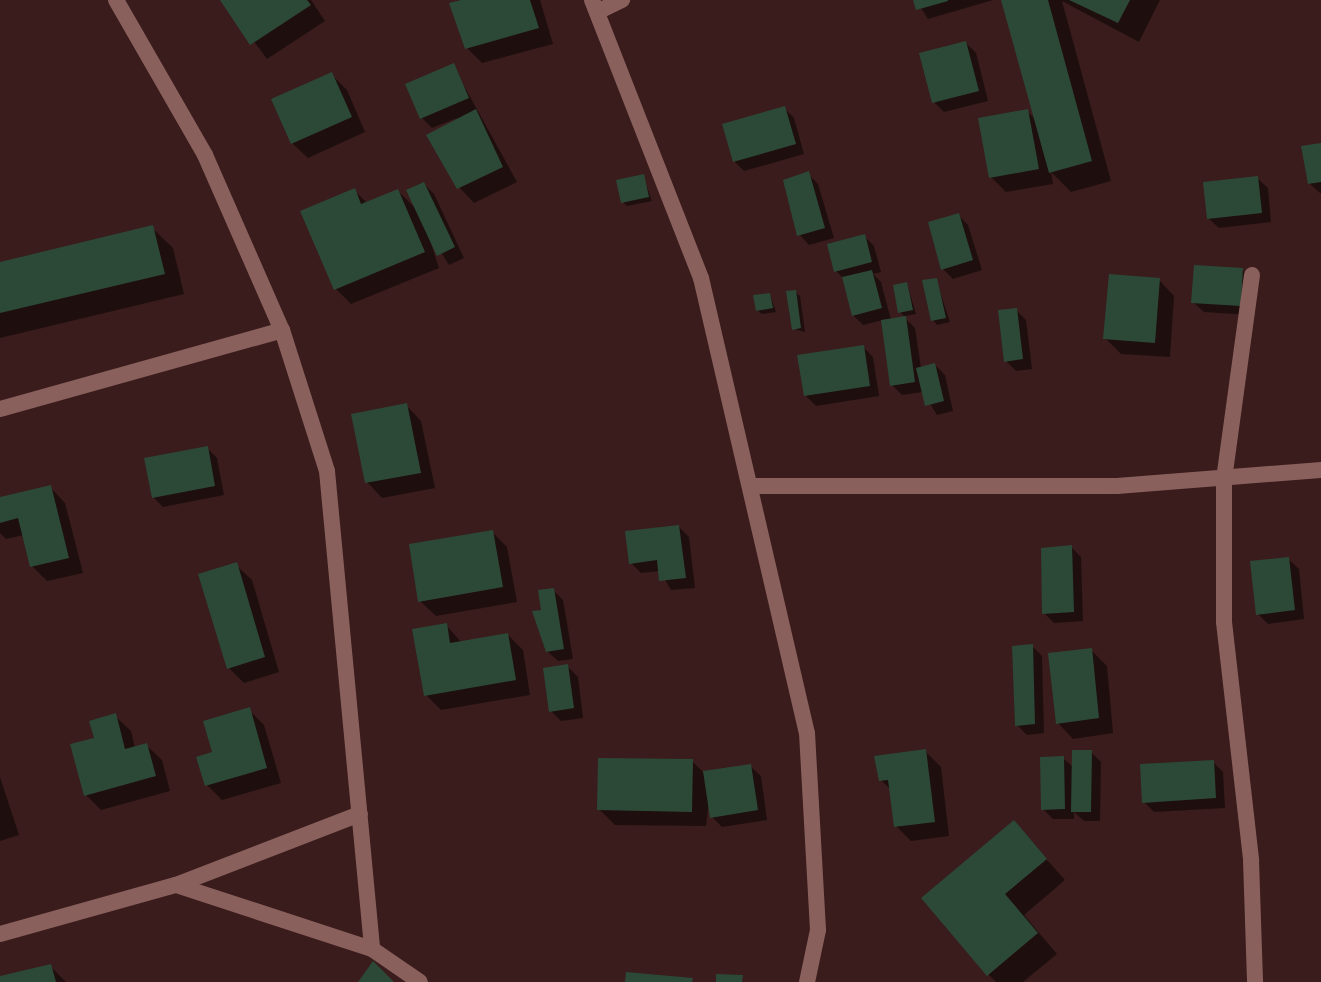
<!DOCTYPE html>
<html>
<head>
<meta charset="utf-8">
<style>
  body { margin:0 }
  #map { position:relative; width:1321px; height:982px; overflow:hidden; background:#391c1b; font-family:"Varela Round",sans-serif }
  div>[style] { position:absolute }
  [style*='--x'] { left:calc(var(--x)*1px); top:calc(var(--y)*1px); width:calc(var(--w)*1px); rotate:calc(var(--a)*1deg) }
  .shadow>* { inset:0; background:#0007 }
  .building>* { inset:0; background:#2c4937 }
  .minor>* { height:16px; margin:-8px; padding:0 8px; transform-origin:8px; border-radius:8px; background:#8a605d }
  span { translate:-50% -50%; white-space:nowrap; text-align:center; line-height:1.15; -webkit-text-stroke:7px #170a0a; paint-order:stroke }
</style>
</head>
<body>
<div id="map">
  <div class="shadow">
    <i style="clip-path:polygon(223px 0,311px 0,325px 21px,267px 59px)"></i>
    <i style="clip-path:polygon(468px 0,540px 0,553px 44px,482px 63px,467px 48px)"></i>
    <i style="clip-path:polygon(916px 0,993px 0,928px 19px)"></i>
    <i style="clip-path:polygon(1003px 0,1160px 0,1139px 42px,1062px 1px,1111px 181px,1071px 192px,1051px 172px,1053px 184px,1006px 192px,991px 177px,1027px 111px,1036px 120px)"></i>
    <i style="clip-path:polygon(966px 43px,976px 53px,988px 101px,944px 112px,934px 102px)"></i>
    <i style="clip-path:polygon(453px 66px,517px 182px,474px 203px,459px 187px,457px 118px,432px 128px,422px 118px)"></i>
    <i style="clip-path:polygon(331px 74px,347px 90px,365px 132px,308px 158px,292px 143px)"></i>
    <i style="clip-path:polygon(784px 108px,794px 118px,804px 154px,744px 171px,734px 161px)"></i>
    <i style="clip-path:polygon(1321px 145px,1321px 193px,1320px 193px,1309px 183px)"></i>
    <i style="clip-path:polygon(808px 174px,818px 184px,834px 238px,809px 245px,799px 234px)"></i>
    <i style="clip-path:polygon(643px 176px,652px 201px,627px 206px,623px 202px)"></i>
    <i style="clip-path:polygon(1257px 178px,1268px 188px,1271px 222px,1219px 228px,1208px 218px)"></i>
    <i style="clip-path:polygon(424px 184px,434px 194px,464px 258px,449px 265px,426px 228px,439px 268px,351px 304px,336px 289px,354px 190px,367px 203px,398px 191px,418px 211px)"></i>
    <i style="clip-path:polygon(958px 215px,968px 225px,982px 270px,953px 279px,943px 269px)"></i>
    <i style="clip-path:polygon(152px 228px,173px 248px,184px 294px,0 338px,0 264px)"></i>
    <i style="clip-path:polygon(864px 236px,874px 246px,881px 272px,873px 274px,881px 282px,891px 320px,905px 318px,915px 328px,921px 368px,935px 365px,945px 375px,953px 411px,937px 415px,923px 392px,902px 395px,892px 385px,883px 320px,863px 325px,853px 315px,845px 280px,836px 271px)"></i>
    <i style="clip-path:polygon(1242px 270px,1252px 280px,1250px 315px,1204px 312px,1193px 302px)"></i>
    <i style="clip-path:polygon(936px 280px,950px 322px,937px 325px,933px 320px)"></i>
    <i style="clip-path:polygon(1159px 280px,1174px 296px,1170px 357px,1121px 354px,1105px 338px)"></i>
    <i style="clip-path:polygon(907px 284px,916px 314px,904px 316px,900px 312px)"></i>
    <i style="clip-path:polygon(795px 292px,800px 296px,805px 332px,794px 329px)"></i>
    <i style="clip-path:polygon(770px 295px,776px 312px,762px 314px,757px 310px)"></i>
    <i style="clip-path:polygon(1016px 310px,1026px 320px,1032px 369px,1016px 371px,1006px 361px)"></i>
    <i style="clip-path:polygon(863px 347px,873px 357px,879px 396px,816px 406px,806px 396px)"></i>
    <i style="clip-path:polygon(406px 405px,421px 421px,435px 488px,382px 498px,367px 482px)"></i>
    <i style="clip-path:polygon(207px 448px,217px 458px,224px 495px,163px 507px,153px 497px)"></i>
    <i style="clip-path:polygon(50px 487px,65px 503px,83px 573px,47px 581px,32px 566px,24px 535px,6px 539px,0 533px,0 500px)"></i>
    <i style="clip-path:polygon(679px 527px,689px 537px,695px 588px,671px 590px,660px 571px,641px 573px,631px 563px)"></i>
    <i style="clip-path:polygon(492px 532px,507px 547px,517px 602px,436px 616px,420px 601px)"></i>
    <i style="clip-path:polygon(1071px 547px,1081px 557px,1083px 621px,1054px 623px,1044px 613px)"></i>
    <i style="clip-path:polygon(1288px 559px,1299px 569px,1304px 619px,1268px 624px,1258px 614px)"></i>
    <i style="clip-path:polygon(236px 565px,252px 580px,279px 672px,244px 683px,229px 668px)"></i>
    <i style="clip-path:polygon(553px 590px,563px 600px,573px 659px,558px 661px,547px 651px,543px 612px)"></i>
    <i style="clip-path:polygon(446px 625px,462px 643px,508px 635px,523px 650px,530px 695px,441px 710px,426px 695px)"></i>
    <i style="clip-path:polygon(1032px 646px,1042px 656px,1044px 733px,1027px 735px,1017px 725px)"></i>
    <i style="clip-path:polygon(1091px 650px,1107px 666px,1113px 733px,1073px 739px,1058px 723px)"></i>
    <i style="clip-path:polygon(568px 667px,578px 677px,583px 718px,561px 721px,551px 711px)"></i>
    <i style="clip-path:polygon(249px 710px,264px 725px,281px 783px,222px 800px,207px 785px,215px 753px)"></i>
    <i style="clip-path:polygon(115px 716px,131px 731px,135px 748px,146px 745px,162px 760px,170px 791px,101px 810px,86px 795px,96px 739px)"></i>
    <i style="clip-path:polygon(926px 752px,941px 767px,949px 836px,911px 841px,896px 826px,892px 791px,881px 780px)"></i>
    <i style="clip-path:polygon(1091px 752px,1101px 762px,1100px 821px,1084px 821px,1074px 812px,1074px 819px,1053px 819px,1043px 809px,1063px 758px,1074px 768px)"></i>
    <i style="clip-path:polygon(692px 761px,704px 773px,750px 766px,761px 776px,767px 820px,722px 827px,712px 817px,709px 800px,706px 826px,615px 825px,599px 809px)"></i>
    <i style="clip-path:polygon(1213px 762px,1223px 772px,1225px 808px,1154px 812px,1144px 802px)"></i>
    <i style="clip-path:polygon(0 777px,19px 835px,0 841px)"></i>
    <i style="clip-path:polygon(1014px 823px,1065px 880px,1024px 915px,1057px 954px,1023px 982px,996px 982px,988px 974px)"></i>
    <i style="clip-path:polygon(50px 966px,66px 982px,0 982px,0 978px)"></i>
  </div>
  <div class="building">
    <i style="clip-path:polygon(220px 0,307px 0,311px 5px,250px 45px)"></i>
    <i style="clip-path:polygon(461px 0,530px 0,539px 28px,465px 49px,449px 3px)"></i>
    <i style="clip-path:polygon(913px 0,948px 0,948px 1px,916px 10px)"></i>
    <i style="clip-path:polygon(1001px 0,1048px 0,1092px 161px,1049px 173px)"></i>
    <i style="clip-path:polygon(1069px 0,1130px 0,1118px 23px)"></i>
    <i style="clip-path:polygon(966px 41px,979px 91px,932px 103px,919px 53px)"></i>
    <i style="clip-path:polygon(454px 63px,469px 98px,420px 119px,405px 84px)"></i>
    <i style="clip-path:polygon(332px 72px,352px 117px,291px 144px,271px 99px)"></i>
    <i style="clip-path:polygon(785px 106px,796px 144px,733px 162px,722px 124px)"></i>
    <i style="clip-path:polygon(476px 109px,503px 167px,457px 189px,426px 135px)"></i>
    <i style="clip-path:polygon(1028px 109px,1039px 169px,989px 178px,978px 118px)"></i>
    <i style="clip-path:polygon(1321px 143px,1321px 182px,1308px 184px,1301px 146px)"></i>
    <i style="clip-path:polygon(809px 171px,825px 228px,797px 236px,783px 180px)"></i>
    <i style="clip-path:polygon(644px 174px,649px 197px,621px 203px,616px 180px)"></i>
    <i style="clip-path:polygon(1258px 176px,1262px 213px,1207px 219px,1203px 182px)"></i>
    <i style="clip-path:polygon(424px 182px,455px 247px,437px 256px,406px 190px)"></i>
    <i style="clip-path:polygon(355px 188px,361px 204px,398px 189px,425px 252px,334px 290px,300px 211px)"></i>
    <i style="clip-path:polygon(959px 213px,973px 260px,941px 270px,928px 222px)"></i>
    <i style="clip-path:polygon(153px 225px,165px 274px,0 313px,0 262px)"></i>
    <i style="clip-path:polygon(865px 234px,872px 262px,834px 272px,827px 244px)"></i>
    <i style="clip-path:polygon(1194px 265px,1243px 268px,1241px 306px,1191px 303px)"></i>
    <i style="clip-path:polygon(872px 270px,882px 308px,852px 316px,842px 277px)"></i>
    <i style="clip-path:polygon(1109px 274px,1160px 278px,1155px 343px,1103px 339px)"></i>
    <i style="clip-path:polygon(937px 278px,946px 318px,931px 321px,922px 280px)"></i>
    <i style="clip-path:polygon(907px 282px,913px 310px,898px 313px,893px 285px)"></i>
    <i style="clip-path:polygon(796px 290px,801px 328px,792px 330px,786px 291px)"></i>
    <i style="clip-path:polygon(770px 293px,773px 308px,756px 311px,753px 295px)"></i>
    <i style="clip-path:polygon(1017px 308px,1023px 359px,1004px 362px,998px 310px)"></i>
    <i style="clip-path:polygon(906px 316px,915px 382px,890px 386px,881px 320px)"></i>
    <i style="clip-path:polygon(864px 345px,870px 386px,804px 396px,797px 355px)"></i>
    <i style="clip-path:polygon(935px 363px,944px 401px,925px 406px,916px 368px)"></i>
    <i style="clip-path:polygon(407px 403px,421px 473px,365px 483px,351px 414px)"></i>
    <i style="clip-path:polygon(208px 446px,215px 486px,152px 498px,144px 458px)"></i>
    <i style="clip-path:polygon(51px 485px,69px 558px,30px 567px,18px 518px,0 523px,0 497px)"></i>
    <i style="clip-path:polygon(679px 525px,686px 578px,659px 581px,657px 560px,629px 564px,625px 531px)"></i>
    <i style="clip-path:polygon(493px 530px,503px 587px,418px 602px,409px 544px)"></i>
    <i style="clip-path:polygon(1072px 545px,1074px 612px,1042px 614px,1041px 548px)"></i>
    <i style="clip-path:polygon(1289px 557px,1295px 610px,1256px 615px,1250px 561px)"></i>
    <i style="clip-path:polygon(237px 562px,265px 657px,227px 669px,198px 574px)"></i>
    <i style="clip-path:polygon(554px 588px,564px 649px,546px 652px,532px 611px,541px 610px,538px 590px)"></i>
    <i style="clip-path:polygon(447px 623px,450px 643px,508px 633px,516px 680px,424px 696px,412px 629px)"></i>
    <i style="clip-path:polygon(1033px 644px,1035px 724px,1015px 726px,1012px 646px)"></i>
    <i style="clip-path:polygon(1092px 648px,1099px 718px,1056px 724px,1048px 653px)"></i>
    <i style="clip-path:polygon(568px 664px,574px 708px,549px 712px,543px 668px)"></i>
    <i style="clip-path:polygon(250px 707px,267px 768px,205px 786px,196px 757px,212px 752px,203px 721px)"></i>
    <i style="clip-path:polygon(116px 713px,125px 749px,147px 743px,156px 776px,84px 796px,70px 744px,94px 738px,89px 721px)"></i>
    <i style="clip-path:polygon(926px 749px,935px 822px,894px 827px,888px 780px,879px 781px,874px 756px)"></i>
    <i style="clip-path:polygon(1072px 750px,1092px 750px,1091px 812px,1071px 812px)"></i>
    <i style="clip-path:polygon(1064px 756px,1065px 809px,1041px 810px,1040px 757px)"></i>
    <i style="clip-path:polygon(598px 758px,693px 759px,692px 812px,597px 810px)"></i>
    <i style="clip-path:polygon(1214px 760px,1216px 798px,1142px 803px,1140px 764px)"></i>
    <i style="clip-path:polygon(751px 764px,758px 810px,710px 818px,703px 771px)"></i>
    <i style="clip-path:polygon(1014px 820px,1047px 859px,1005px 894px,1038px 933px,987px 976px,921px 898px)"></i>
    <i style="clip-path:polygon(373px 961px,394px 982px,358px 982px)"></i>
    <i style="clip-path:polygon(51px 964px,56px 982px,0 982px,0 976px)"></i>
    <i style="clip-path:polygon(626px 972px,693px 978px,692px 982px,625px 982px)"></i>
    <i style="clip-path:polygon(716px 974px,743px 975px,742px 982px,716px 982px)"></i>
  </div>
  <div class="minor">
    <i style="--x:116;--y:0;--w:179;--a:60.1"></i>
    <i style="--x:205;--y:155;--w:191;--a:66.3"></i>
    <i style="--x:282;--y:330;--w:148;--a:72.3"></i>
    <i style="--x:327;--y:471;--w:480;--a:84.6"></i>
    <i style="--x:372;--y:949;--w:58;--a:34.5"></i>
    <i style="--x:592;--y:0;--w:299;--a:68.6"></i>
    <i style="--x:701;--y:278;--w:467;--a:76.9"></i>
    <i style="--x:807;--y:733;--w:197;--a:86.8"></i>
    <i style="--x:818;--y:930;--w:53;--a:101.9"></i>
    <i style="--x:597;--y:12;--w:28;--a:-26"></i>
    <i style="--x:1252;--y:275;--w:206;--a:97.8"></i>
    <i style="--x:1224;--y:479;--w:143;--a:90"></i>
    <i style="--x:1224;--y:622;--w:240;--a:83.5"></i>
    <i style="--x:1251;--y:860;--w:122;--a:88.1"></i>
    <i style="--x:0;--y:409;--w:293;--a:-15.6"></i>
    <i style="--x:752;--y:486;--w:365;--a:0"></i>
    <i style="--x:1117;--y:486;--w:205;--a:-4.5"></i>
    <i style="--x:176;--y:885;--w:206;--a:18.1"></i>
    <i style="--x:0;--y:934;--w:183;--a:-15.6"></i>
    <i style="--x:176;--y:885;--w:197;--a:-21.1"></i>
  </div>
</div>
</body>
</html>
